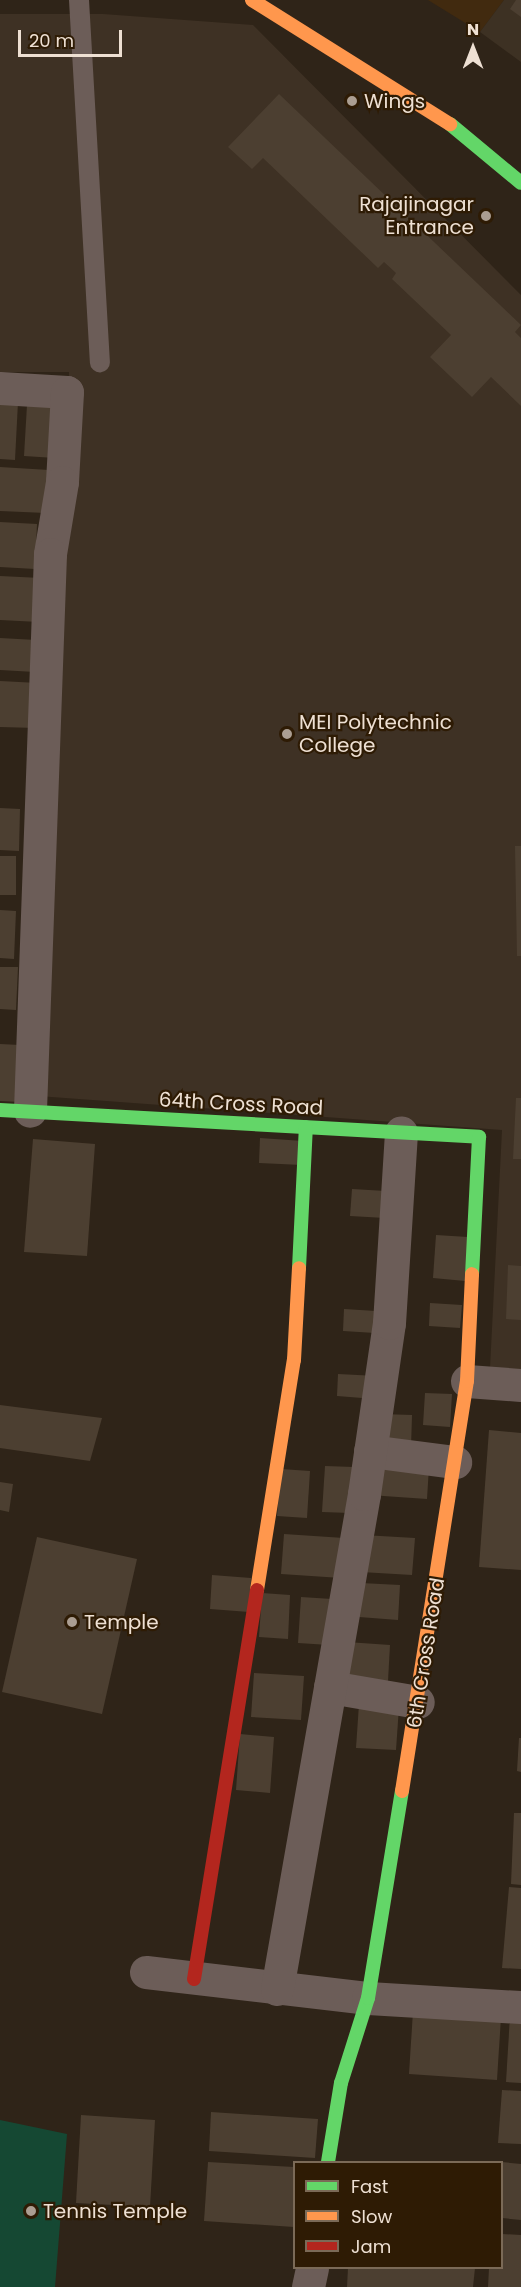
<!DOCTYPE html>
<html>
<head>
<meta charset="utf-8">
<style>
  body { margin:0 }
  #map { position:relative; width:521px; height:2287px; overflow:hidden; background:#2f2418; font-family:Poppins,sans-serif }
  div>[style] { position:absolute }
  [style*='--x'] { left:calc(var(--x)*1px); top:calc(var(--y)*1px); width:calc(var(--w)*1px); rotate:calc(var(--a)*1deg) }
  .built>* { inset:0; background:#412a0f }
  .education>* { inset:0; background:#3e3124 }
  .medical>* { inset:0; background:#3d3123 }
  .green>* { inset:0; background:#154833 }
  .building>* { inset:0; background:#4c3f31 }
  .lane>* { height:20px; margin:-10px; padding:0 10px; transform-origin:10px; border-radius:10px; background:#6c5d58 }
  .street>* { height:33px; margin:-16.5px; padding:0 16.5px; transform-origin:16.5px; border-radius:16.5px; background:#6c5d58 }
  .fast>* { height:14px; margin:-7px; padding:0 7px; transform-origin:7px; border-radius:7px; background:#63d668 }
  .slow>* { height:14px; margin:-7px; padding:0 7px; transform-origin:7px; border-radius:7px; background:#ff974d }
  .jam>* { height:14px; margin:-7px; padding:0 7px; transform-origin:7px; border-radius:7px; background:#b3261e }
  .dots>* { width:16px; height:16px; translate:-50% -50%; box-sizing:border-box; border:3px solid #2e1b04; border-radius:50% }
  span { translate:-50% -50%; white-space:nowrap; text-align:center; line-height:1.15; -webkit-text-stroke:4.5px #2e1b04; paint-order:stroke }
  .poi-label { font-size:20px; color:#eee0d3 }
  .left { translate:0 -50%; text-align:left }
  .right { translate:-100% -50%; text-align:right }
  .street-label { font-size:20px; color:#eee0d3 }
  .legend { position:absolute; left:293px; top:2161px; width:210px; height:108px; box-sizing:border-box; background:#2e1b04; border:2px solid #7b6a57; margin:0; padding:8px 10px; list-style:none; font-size:18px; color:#eee0d3 }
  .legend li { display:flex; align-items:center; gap:12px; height:30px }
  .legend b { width:30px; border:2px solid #7b6a57 }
  .north { position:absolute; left:443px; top:18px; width:60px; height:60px; -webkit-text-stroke:4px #2e1b04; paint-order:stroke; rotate:0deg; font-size:16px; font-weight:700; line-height:24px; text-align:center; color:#eee0d3 }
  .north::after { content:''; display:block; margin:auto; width:21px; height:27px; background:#eee0d3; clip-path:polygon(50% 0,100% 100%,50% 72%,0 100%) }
  .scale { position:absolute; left:18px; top:30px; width:104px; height:27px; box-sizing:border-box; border:3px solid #eee0d3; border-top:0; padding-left:8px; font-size:18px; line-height:21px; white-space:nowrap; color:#eee0d3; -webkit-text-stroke:4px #2e1b04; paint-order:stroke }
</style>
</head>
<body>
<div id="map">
  <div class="built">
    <i style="clip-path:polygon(428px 0,504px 0,480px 32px)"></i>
  </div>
  <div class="education">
    <i style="clip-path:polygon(0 14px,103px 14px,253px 25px,521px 295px,521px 1370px,490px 1368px,502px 1130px,38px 1096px,69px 372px,0 372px)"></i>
  </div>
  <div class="medical">
    <i style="clip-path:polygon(504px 0,521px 0,521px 62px,480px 32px)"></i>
  </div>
  <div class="green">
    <i style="clip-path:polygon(0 2120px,67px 2134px,55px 2287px,0 2287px)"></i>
  </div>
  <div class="building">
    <i style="clip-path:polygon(516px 0,521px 0,521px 17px,510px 9px)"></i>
    <i style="clip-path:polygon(279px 94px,521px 325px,515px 332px,521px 338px,521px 406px,491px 377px,472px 397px,430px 357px,451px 335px,392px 279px,396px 273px,384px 262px,378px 268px,263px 158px,252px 169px,228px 147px)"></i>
    <i style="clip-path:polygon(0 401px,18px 402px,15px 460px,0 459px)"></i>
    <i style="clip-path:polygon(27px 405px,57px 407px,55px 458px,24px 456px)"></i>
    <i style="clip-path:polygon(0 467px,49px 470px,46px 513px,0 511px)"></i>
    <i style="clip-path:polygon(0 522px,37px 524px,35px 569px,0 567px)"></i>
    <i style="clip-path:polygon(0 576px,41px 578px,39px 622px,0 620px)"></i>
    <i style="clip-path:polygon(0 638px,36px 640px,35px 672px,0 670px)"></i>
    <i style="clip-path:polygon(0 681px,38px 683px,36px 728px,0 727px)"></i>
    <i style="clip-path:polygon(0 808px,20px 809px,19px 851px,0 850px)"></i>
    <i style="clip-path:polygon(515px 846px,521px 846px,521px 956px,517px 956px)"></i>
    <i style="clip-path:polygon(0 856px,16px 856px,16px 895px,0 895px)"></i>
    <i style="clip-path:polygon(0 910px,16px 911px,14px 959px,0 958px)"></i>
    <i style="clip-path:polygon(0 967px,18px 967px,16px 1010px,0 1009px)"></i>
    <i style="clip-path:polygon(0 1044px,20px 1045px,20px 1102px,0 1101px)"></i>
    <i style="clip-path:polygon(516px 1098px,521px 1098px,521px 1159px,513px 1159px)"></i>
    <i style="clip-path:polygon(260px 1138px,303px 1141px,302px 1165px,259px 1163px)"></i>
    <i style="clip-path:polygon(33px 1139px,95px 1144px,87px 1256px,24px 1252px)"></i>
    <i style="clip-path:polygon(352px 1189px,386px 1191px,385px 1218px,350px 1216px)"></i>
    <i style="clip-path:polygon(436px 1235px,468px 1237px,465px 1281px,433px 1278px)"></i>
    <i style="clip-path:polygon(508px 1265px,521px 1266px,521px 1320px,506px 1319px)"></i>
    <i style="clip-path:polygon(430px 1303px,462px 1305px,460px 1328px,429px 1326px)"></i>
    <i style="clip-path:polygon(344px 1309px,376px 1311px,375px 1333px,343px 1331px)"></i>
    <i style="clip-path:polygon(338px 1374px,377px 1376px,375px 1399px,337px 1396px)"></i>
    <i style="clip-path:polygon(425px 1393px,452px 1394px,450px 1427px,423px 1425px)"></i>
    <i style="clip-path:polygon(0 1405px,102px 1418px,90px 1461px,0 1448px)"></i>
    <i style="clip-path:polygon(381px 1414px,412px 1415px,411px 1447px,379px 1445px)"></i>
    <i style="clip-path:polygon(489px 1430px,521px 1433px,521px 1570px,479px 1567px)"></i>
    <i style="clip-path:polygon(372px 1464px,429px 1467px,427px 1499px,369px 1495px)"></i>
    <i style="clip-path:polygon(325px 1466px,354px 1467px,350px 1513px,322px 1512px)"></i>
    <i style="clip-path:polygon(281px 1469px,310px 1471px,307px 1518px,277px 1516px)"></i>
    <i style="clip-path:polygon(0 1482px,13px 1484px,9px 1512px,0 1510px)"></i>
    <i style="clip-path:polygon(284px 1534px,344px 1538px,341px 1578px,281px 1574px)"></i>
    <i style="clip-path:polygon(363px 1535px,415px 1538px,412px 1575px,361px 1572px)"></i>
    <i style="clip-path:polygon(37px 1537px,137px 1559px,102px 1714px,2px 1692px)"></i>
    <i style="clip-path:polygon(212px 1575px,251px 1578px,249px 1612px,210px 1609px)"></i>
    <i style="clip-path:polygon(361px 1583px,400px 1585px,398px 1620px,359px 1617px)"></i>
    <i style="clip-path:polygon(262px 1593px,290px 1595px,288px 1639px,259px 1637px)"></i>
    <i style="clip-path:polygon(301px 1597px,332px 1599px,329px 1645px,298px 1643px)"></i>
    <i style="clip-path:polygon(347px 1642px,390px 1645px,388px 1681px,345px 1679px)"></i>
    <i style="clip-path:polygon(254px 1673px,304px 1676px,301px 1720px,251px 1717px)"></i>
    <i style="clip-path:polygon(359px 1704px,399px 1707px,396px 1750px,356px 1748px)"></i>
    <i style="clip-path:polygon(240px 1734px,274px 1737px,270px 1793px,236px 1790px)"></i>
    <i style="clip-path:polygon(519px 1738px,521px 1738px,521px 1772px,517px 1771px)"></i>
    <i style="clip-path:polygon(514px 1813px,521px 1813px,521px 1885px,511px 1884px)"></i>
    <i style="clip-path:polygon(509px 1887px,521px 1888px,521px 1969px,502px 1968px)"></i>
    <i style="clip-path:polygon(413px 2011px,501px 2017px,497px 2080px,409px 2074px)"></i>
    <i style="clip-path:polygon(510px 2016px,521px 2016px,521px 2083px,506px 2082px)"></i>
    <i style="clip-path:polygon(502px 2090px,521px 2091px,521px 2144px,498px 2143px)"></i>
    <i style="clip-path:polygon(211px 2112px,318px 2119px,315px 2158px,209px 2151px)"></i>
    <i style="clip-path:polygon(81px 2115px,155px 2120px,150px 2207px,76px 2203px)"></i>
    <i style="clip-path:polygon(208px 2162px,294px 2167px,294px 2227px,204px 2221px)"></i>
    <i style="clip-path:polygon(502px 2162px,521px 2164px,521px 2220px,502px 2218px)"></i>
    <i style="clip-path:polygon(502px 2234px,521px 2235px,521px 2287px,488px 2287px,489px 2268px,502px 2268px)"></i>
    <i style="clip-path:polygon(348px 2268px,475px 2268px,473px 2287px,347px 2287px)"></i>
  </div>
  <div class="lane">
    <i style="--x:79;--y:0;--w:363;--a:86.7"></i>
  </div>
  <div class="street">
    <i style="--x:0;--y:388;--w:67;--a:3.4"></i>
    <i style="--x:67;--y:392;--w:90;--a:93.2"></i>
    <i style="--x:62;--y:482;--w:73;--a:99.5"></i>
    <i style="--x:50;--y:554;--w:557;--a:92.06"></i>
    <i style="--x:467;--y:1381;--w:54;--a:4.2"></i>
    <i style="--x:370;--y:1451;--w:86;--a:7.4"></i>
    <i style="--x:330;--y:1687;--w:89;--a:9.7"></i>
    <i style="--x:146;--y:1972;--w:224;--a:6.7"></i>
    <i style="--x:368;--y:1998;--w:153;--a:3.4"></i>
    <i style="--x:277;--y:1989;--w:503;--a:-80.03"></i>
    <i style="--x:364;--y:1494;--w:173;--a:-81.7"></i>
    <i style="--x:389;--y:1323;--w:191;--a:-86.4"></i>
    <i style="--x:308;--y:2287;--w:19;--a:-78"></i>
  </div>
  <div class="fast">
    <i style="--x:450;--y:124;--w:92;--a:39.7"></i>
    <i style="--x:0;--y:1110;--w:480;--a:3.2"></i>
    <i style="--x:479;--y:1137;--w:137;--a:92.9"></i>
    <i style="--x:299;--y:1268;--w:141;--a:-87.2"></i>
    <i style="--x:328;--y:2162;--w:80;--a:-80.7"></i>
    <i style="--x:341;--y:2083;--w:89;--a:-72.4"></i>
    <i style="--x:368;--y:1998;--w:210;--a:-80.7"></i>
  </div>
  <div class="slow">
    <i style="--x:252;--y:0;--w:234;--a:32.1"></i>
    <i style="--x:257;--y:1590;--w:233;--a:-80.9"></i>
    <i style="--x:294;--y:1360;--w:92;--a:-86.9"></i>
    <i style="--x:402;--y:1791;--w:415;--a:-81"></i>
    <i style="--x:467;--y:1381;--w:107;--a:-87.3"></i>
  </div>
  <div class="jam">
    <i style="--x:194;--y:1979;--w:394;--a:-80.8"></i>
  </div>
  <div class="dots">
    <i style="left:352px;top:101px;background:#ab9e92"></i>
    <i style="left:486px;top:216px;background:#ab9e92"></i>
    <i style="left:287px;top:734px;background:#ab9e92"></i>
    <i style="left:72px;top:1622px;background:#ab9e92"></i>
    <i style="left:31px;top:2211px;background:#ab9e92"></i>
  </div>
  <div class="poi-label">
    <span class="left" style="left:364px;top:101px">Wings</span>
    <span class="right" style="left:474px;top:216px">Rajajinagar<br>Entrance</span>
    <span class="left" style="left:299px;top:734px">MEI Polytechnic<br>College</span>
    <span class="left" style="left:84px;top:1622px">Temple</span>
    <span class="left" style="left:43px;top:2211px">Tennis Temple</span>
  </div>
  <div class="street-label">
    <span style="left:241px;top:1104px;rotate:3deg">64th Cross Road</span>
    <span style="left:426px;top:1653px;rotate:-81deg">6th Cross Road</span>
  </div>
  <ul class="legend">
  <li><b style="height:8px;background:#63d668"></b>Fast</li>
  <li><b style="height:8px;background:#ff974d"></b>Slow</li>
  <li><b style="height:8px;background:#b3261e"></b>Jam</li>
  </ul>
  <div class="north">N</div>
  <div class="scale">20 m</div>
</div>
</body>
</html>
